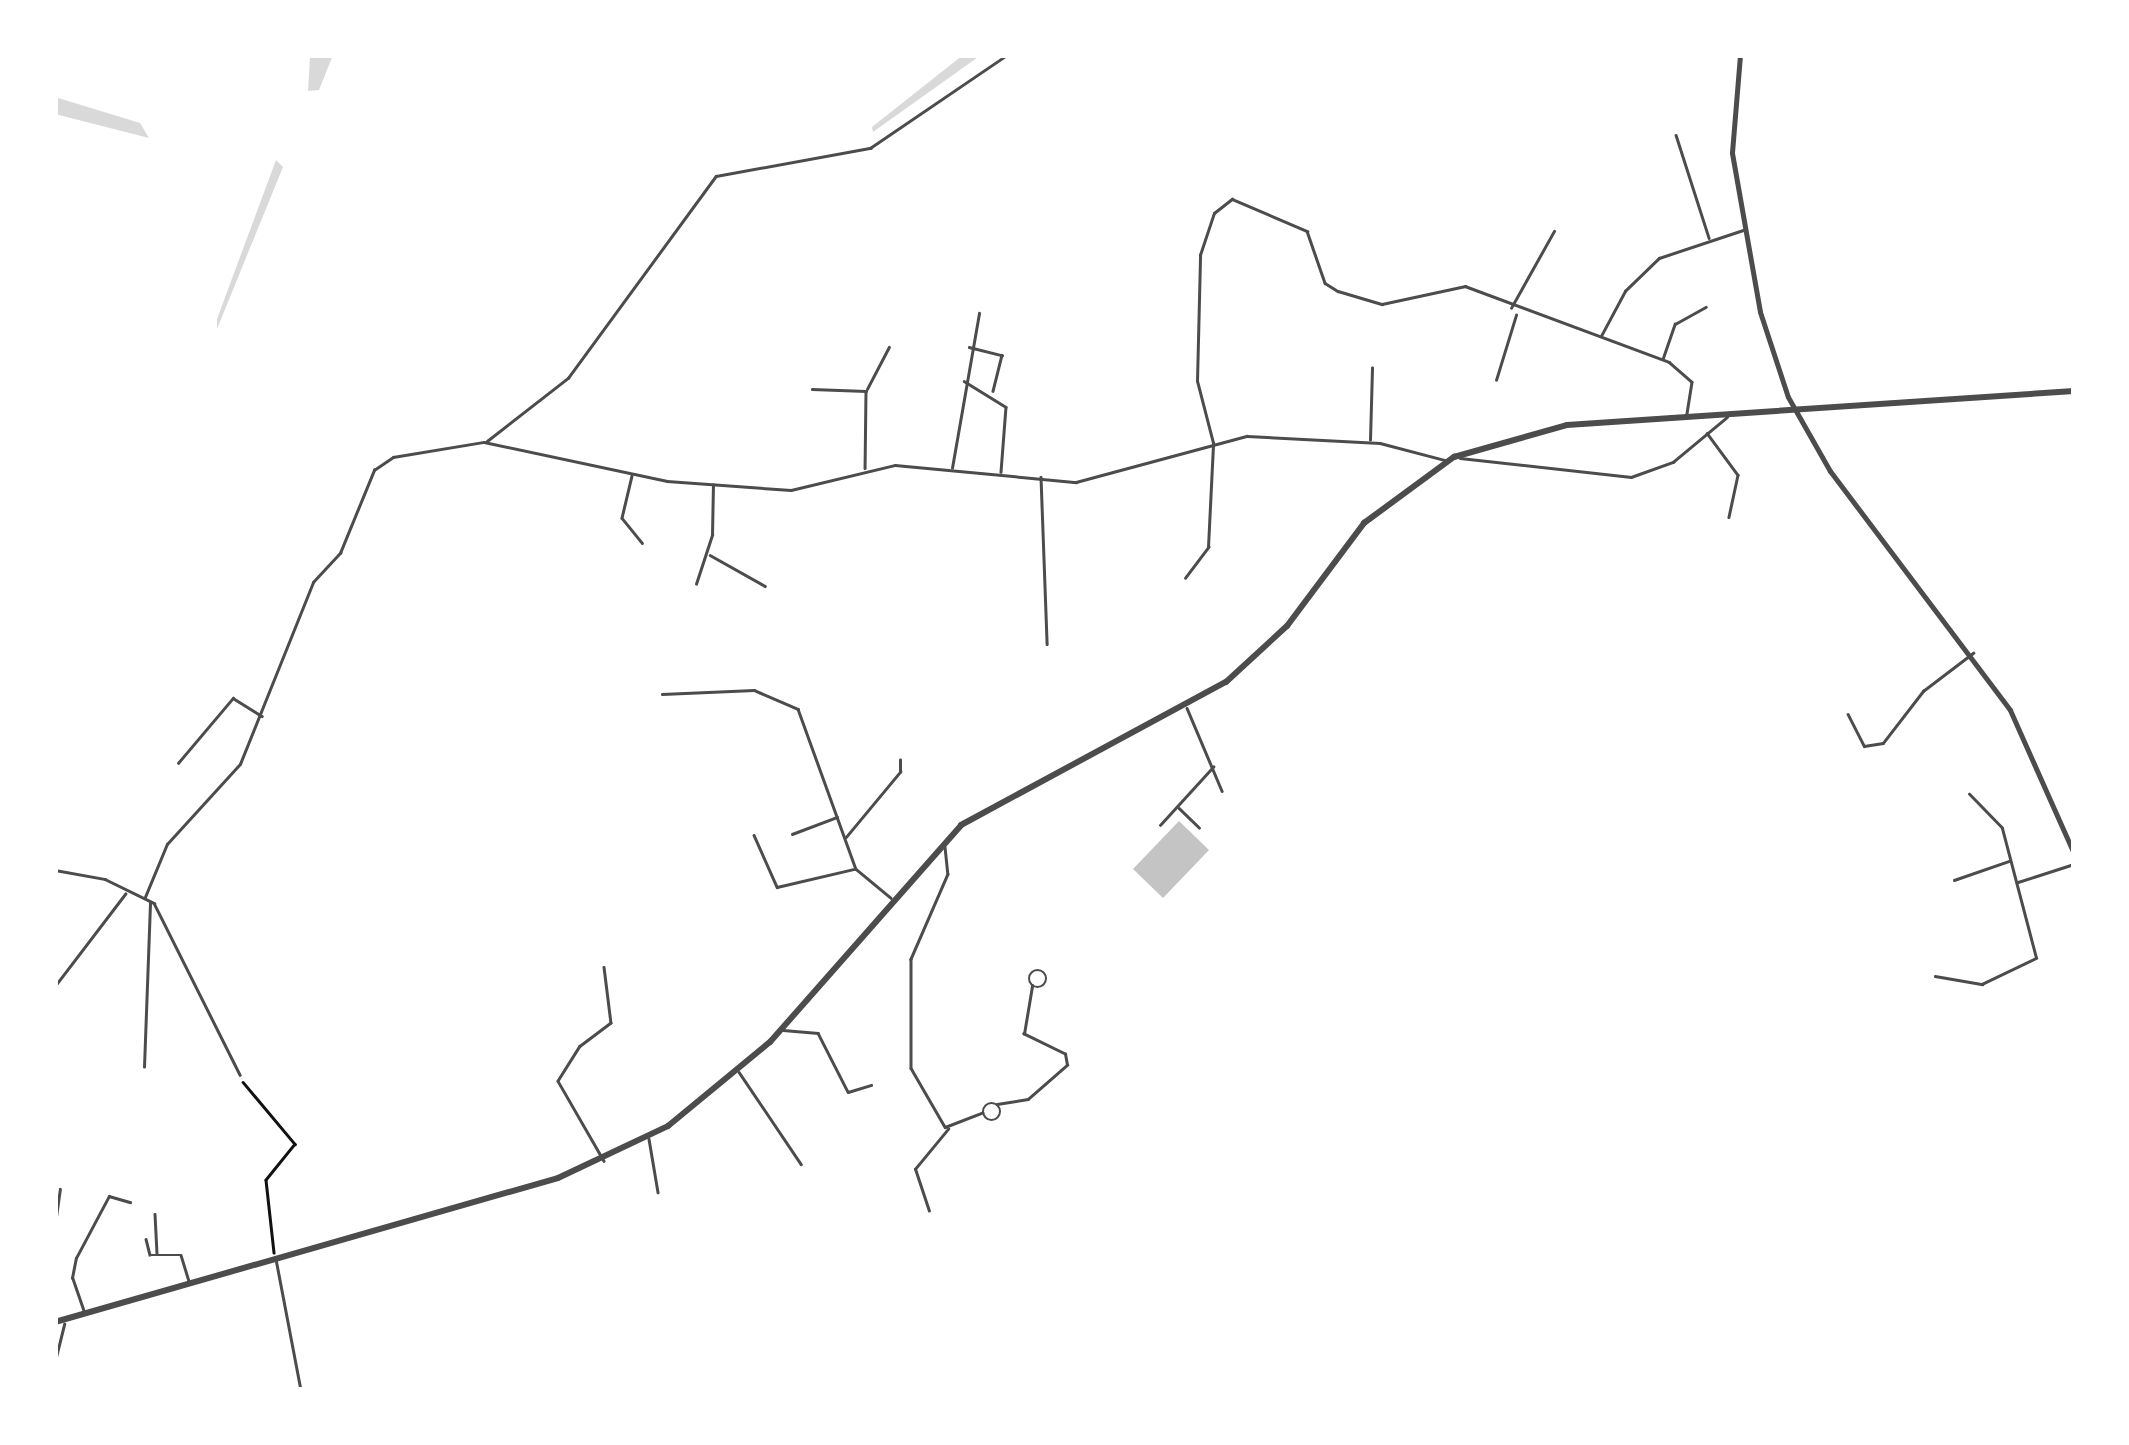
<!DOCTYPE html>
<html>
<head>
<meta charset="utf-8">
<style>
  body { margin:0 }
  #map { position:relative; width:2129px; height:1445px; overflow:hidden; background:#fff; font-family:"Asap Condensed",sans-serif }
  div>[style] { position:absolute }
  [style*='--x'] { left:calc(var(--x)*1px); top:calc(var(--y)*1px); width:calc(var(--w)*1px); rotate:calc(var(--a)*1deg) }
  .water>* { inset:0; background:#d9d9d9 }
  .building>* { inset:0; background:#c4c4c4 }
  .path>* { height:2.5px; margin:-1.25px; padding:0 1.25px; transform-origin:1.25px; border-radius:1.25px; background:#111 }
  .service>* { height:2.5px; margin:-1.25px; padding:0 1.25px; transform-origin:1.25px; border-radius:1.25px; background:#4c4c4c }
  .service>.ring { margin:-1.25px; padding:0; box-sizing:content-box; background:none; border:2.5px solid #4c4c4c; border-radius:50% }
  .minor>* { height:5px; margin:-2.5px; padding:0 2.5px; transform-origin:2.5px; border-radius:2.5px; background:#4c4c4c }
  .tertiary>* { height:6px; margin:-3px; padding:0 3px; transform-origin:3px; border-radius:3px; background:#4c4c4c }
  span { translate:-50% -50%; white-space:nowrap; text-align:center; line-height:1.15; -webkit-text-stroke:10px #fff; paint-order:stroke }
  .frame { position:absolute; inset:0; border:58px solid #fff; pointer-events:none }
</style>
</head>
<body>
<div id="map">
  <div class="water">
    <i style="clip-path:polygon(333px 55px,319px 90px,308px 91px,310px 57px)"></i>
    <i style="clip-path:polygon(963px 55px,981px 55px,873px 132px,872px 127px)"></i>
    <i style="clip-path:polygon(55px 97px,140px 123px,149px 138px,55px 114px)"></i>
    <i style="clip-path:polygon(276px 160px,283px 167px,217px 329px,217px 319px)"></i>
  </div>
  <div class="building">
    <i style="clip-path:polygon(1179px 821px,1209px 850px,1163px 898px,1133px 869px)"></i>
  </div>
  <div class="path">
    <i style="--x:243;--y:1082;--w:81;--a:50"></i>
    <i style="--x:295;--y:1144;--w:46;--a:128.9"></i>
    <i style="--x:266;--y:1180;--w:73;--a:83.7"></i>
  </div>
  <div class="service">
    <i style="--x:1676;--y:135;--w:108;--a:72.2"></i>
    <i style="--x:1511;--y:308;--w:88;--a:-60.8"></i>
    <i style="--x:1601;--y:336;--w:51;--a:-61.9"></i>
    <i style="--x:1625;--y:291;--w:47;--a:-44.1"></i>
    <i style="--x:1659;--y:258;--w:89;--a:-18.4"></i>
    <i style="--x:969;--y:347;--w:34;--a:14"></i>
    <i style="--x:1002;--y:355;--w:37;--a:104"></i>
    <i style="--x:1663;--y:358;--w:36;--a:-71"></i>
    <i style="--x:1675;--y:324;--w:35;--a:-29"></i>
    <i style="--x:1496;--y:380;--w:68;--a:-72.9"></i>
    <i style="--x:964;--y:381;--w:49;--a:31.8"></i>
    <i style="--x:1006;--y:407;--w:65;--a:94.4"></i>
    <i style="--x:812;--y:389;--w:54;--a:2.1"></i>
    <i style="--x:866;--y:391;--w:77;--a:90.7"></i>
    <i style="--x:867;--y:389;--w:47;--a:-62.4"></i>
    <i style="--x:1707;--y:433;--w:52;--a:53.6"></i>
    <i style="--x:1738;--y:475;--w:43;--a:102.1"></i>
    <i style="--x:1370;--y:440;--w:72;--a:-88.4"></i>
    <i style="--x:487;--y:441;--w:103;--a:-37.9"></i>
    <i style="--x:568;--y:378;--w:250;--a:-53.8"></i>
    <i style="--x:716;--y:176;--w:157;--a:-10.3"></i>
    <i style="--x:870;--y:148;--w:166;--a:-34.2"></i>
    <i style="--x:1460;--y:458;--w:172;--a:6.3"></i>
    <i style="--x:1631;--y:477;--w:45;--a:-19.7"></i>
    <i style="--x:1673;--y:462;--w:70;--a:-39.8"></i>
    <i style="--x:952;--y:468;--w:157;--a:-80.1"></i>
    <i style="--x:632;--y:476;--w:43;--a:103.4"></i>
    <i style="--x:622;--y:518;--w:32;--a:51"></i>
    <i style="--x:1041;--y:477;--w:167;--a:87.9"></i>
    <i style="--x:710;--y:555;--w:63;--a:29.4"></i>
    <i style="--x:1185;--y:578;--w:39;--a:-53"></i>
    <i style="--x:1208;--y:547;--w:104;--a:-87.2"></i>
    <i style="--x:1213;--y:443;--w:64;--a:-104.5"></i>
    <i style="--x:1197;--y:381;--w:126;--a:-88.6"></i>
    <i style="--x:1200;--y:255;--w:44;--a:-71.6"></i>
    <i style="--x:1214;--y:213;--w:23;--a:-38"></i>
    <i style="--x:1232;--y:199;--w:82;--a:23.1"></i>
    <i style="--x:1307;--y:231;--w:55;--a:70.9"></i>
    <i style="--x:1325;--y:283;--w:15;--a:32"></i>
    <i style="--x:1338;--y:291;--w:46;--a:16.5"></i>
    <i style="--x:1382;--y:304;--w:85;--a:-12.2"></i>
    <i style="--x:1465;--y:286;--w:218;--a:20.4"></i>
    <i style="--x:1669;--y:362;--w:30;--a:41"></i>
    <i style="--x:1692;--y:382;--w:33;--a:99"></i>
    <i style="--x:696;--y:584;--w:52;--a:-71.9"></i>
    <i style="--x:712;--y:535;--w:50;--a:-88.9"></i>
    <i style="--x:662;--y:694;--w:92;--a:-2.5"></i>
    <i style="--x:754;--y:690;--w:48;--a:23.4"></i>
    <i style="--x:798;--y:709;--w:170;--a:70.1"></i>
    <i style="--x:856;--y:869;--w:45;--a:39.6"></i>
    <i style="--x:1187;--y:708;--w:90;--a:67.1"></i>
    <i style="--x:1848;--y:714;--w:36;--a:63"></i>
    <i style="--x:1864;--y:746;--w:19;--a:-9"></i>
    <i style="--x:1883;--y:743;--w:66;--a:-52.4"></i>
    <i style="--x:1923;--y:691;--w:63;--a:-37.2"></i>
    <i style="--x:178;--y:763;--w:85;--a:-49.8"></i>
    <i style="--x:233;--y:698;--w:34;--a:32"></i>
    <i style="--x:1179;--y:808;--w:28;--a:44"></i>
    <i style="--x:1160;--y:825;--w:79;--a:-47.6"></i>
    <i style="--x:792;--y:834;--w:48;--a:-20.7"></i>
    <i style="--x:754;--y:835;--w:57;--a:66.1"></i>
    <i style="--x:777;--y:887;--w:79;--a:-13.2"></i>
    <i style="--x:846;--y:837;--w:85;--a:-50.3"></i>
    <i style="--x:900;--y:772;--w:12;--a:-90"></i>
    <i style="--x:945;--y:847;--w:27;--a:84"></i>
    <i style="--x:948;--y:874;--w:93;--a:113.5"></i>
    <i style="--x:911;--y:959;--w:109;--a:90"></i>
    <i style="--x:911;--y:1068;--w:68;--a:60"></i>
    <i style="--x:945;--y:1127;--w:40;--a:-21"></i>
    <i style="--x:55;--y:870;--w:51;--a:10.2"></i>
    <i style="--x:105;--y:879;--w:55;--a:26.1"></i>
    <i style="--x:154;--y:903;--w:192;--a:63.4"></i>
    <i style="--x:1954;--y:880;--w:58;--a:-19.1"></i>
    <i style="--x:2018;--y:882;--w:59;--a:-17.8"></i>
    <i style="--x:145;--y:897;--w:57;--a:-67.5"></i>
    <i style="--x:167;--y:844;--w:108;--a:-47.6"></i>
    <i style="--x:240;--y:764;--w:196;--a:-68.1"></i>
    <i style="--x:313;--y:582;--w:40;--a:-47"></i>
    <i style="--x:340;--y:553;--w:90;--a:-67.7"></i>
    <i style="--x:374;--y:470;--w:23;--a:-34"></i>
    <i style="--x:393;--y:457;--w:92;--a:-9.4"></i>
    <i style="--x:484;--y:442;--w:187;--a:12"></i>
    <i style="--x:667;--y:481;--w:124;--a:4.2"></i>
    <i style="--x:791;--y:490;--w:107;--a:-13.5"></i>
    <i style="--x:895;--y:465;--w:182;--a:5.4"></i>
    <i style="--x:1076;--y:482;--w:177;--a:-15.1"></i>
    <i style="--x:1247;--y:436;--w:133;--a:3"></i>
    <i style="--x:1380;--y:443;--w:67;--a:14.7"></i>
    <i style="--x:604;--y:967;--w:56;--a:82.9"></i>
    <i style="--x:611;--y:1023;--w:39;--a:143"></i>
    <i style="--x:580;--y:1046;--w:41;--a:122.2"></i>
    <i style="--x:558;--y:1081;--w:92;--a:60.1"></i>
    <i class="ring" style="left:1029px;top:970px;width:15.5px;height:15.5px"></i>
    <i style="--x:1935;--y:976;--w:48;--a:9.7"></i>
    <i style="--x:1982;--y:984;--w:60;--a:-25.7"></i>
    <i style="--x:2036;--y:958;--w:134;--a:-104.7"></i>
    <i style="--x:2002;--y:828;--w:47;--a:-134.1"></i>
    <i style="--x:55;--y:986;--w:116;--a:-52.7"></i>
    <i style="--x:783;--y:1030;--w:35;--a:5"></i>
    <i style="--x:818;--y:1033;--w:66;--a:63"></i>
    <i style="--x:848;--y:1092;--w:24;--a:-17"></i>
    <i style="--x:144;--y:1067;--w:165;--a:-87.9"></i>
    <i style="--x:739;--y:1072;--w:111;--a:56"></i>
    <i class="ring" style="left:983px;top:1103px;width:15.5px;height:15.5px"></i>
    <i style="--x:997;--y:1104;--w:31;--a:-9"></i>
    <i style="--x:1028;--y:1099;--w:52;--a:-41.1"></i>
    <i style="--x:1067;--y:1065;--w:11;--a:-100"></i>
    <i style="--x:1065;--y:1054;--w:46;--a:-154"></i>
    <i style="--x:1024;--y:1034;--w:49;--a:-80.5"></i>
    <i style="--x:649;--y:1139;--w:54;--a:80.4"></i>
    <i style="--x:929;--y:1211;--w:44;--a:-108.4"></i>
    <i style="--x:915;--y:1169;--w:52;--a:-50.5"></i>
    <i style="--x:155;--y:1214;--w:40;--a:87.1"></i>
    <i style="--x:55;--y:1224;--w:35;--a:-82"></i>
    <i style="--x:146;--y:1239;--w:16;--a:76"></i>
    <i style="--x:150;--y:1255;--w:31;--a:0"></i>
    <i style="--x:181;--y:1255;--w:28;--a:73"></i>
    <i style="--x:276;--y:1259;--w:133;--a:79.2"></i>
    <i style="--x:84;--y:1312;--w:36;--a:-109"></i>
    <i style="--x:72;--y:1278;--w:20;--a:-79"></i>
    <i style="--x:76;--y:1258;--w:70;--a:-62"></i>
    <i style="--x:109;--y:1196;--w:22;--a:16"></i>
    <i style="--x:55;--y:1361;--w:38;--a:-76"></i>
  </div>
  <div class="minor">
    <i style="--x:1740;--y:55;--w:98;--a:94.7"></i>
    <i style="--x:1732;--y:153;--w:161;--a:80"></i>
    <i style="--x:1760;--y:312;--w:89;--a:71.8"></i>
    <i style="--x:1788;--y:397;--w:85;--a:60.4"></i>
    <i style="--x:1830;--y:471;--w:299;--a:53"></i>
    <i style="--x:2010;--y:710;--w:158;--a:66"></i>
  </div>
  <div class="tertiary">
    <i style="--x:55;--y:1322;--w:523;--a:-15.98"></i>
    <i style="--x:558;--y:1178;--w:122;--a:-25.3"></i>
    <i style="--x:668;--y:1126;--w:132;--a:-39.5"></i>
    <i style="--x:770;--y:1042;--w:289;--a:-48.6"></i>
    <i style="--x:961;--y:825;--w:301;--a:-28.4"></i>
    <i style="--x:1226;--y:682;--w:83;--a:-42.6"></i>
    <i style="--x:1287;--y:626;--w:129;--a:-53.2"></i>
    <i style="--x:1364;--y:523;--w:112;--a:-36.3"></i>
    <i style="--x:1454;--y:457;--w:117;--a:-15.8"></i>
    <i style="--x:1567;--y:425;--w:508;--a:-3.84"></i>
  </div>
  <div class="frame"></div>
</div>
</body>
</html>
